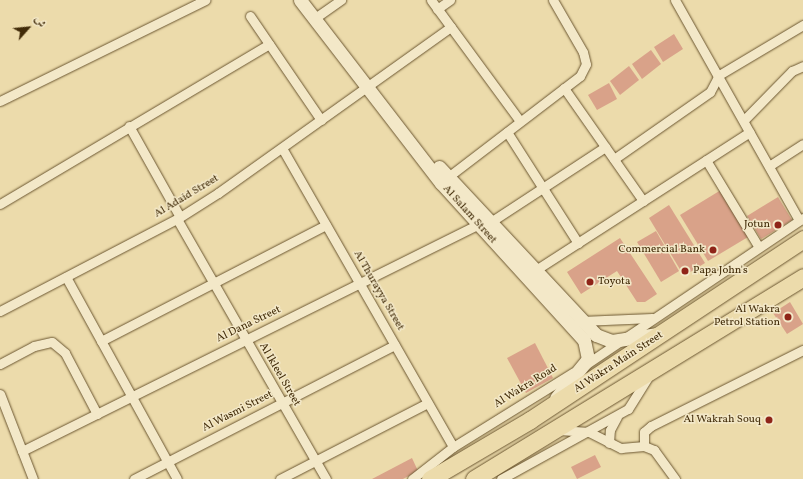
<!DOCTYPE html>
<html>
<head>
<meta charset="utf-8">
<style>
  body { margin:0 }
  #map { position:relative; width:803px; height:479px; overflow:hidden; background:#ecdbab; font-family:Vollkorn,Amiri,serif }
  div>[style] { position:absolute }
  [style*='--x'] { left:calc(var(--x)*1px); top:calc(var(--y)*1px); width:calc(var(--w)*1px); rotate:calc(var(--a)*1deg) }
  .building>* { inset:0; background:#d9a289 }
  .roads { filter:drop-shadow(0 0 1px #6c5731) drop-shadow(0 0 1px #6c5731) }
  .street>* { height:9px; margin:-4.5px; padding:0 4.5px; transform-origin:4.5px; border-radius:4.5px; background:#f3e8c8 }
  .secondary>* { height:13px; margin:-6.5px; padding:0 6.5px; transform-origin:6.5px; border-radius:6.5px; background:#f3e8c8 }
  .highway>* { height:17px; margin:-8.5px; padding:0 8.5px; transform-origin:8.5px; border-radius:8.5px; background:#ecdbab }
  .dots>* { width:11px; height:11px; translate:-50% -50%; box-sizing:border-box; border:2px solid #f3e8c8; border-radius:50% }
  span { translate:-50% -50%; white-space:nowrap; text-align:center; line-height:1.15; -webkit-text-stroke:3px #f3e8c8; paint-order:stroke }
  .street-label { font-size:11px; color:#412b08 }
  .poi-label { font-size:11px; color:#412b08 }
  .right { translate:-100% -50%; text-align:right }
  .left { translate:0 -50%; text-align:left }
  .north { position:absolute; left:8px; top:8px; width:40px; height:40px; -webkit-text-stroke:3px #f3e8c8; paint-order:stroke; rotate:63deg; font-size:11px; font-weight:700; line-height:16px; text-align:center; color:#412b08 }
  .north::after { content:''; display:block; margin:auto; width:14px; height:18px; background:#412b08; clip-path:polygon(50% 0,100% 100%,50% 72%,0 100%) }
</style>
</head>
<body>
<div id="map">
  <div class="building">
    <i style="clip-path:polygon(674px 34px,683px 49px,663px 62px,654px 47px)"></i>
    <i style="clip-path:polygon(651px 50px,661px 64px,642px 79px,632px 64px)"></i>
    <i style="clip-path:polygon(629px 66px,639px 80px,620px 95px,610px 81px)"></i>
    <i style="clip-path:polygon(609px 83px,617px 99px,597px 110px,588px 95px)"></i>
    <i style="clip-path:polygon(721px 190px,748px 237px,708px 261px,680px 215px)"></i>
    <i style="clip-path:polygon(778px 197px,792px 220px,761px 239px,747px 216px)"></i>
    <i style="clip-path:polygon(669px 205px,705px 263px,684px 276px,649px 218px)"></i>
    <i style="clip-path:polygon(656px 231px,679px 271px,661px 282px,637px 242px)"></i>
    <i style="clip-path:polygon(620px 238px,657px 294px,645px 302px,637px 302px,617px 271px,581px 294px,567px 272px)"></i>
    <i style="clip-path:polygon(790px 302px,803px 324px,787px 334px,773px 313px)"></i>
    <i style="clip-path:polygon(535px 343px,553px 378px,526px 393px,507px 358px)"></i>
    <i style="clip-path:polygon(595px 455px,601px 467px,577px 479px,571px 467px)"></i>
    <i style="clip-path:polygon(412px 458px,418px 471px,403px 479px,372px 479px)"></i>
  </div>
  <div class="roads">
    <div class="street">
      <i style="--x:431;--y:0;--w:150;--a:53.7"></i>
      <i style="--x:675;--y:0;--w:253;--a:60.6"></i>
      <i style="--x:437;--y:9;--w:16;--a:-35"></i>
      <i style="--x:250;--y:16;--w:126;--a:55.7"></i>
      <i style="--x:315;--y:18;--w:32;--a:-35"></i>
      <i style="--x:564;--y:88;--w:138;--a:55"></i>
      <i style="--x:0;--y:101;--w:229;--a:-26.2"></i>
      <i style="--x:744;--y:120;--w:69;--a:-45.6"></i>
      <i style="--x:792;--y:71;--w:12;--a:-24"></i>
      <i style="--x:129;--y:126;--w:104;--a:60.7"></i>
      <i style="--x:507;--y:132;--w:132;--a:57.4"></i>
      <i style="--x:282;--y:148;--w:344;--a:60.2"></i>
      <i style="--x:614;--y:159;--w:117;--a:-34.9"></i>
      <i style="--x:710;--y:92;--w:19;--a:-62"></i>
      <i style="--x:719;--y:75;--w:98;--a:-30.8"></i>
      <i style="--x:706;--y:160;--w:100;--a:58.8"></i>
      <i style="--x:769;--y:166;--w:40;--a:-32.9"></i>
      <i style="--x:448;--y:177;--w:166;--a:-37.4"></i>
      <i style="--x:580;--y:76;--w:13;--a:-63"></i>
      <i style="--x:586;--y:64;--w:12;--a:-104"></i>
      <i style="--x:583;--y:52;--w:60;--a:-120"></i>
      <i style="--x:0;--y:204;--w:313;--a:-30.7"></i>
      <i style="--x:177;--y:219;--w:300;--a:60.2"></i>
      <i style="--x:489;--y:223;--w:139;--a:-33.2"></i>
      <i style="--x:531;--y:273;--w:260;--a:-32.8"></i>
      <i style="--x:66;--y:277;--w:230;--a:61.2"></i>
      <i style="--x:0;--y:311;--w:199;--a:-27.5"></i>
      <i style="--x:177;--y:219;--w:49;--a:-32.4"></i>
      <i style="--x:218;--y:193;--w:286;--a:-35.5"></i>
      <i style="--x:581;--y:321;--w:71;--a:-2.4"></i>
      <i style="--x:101;--y:341;--w:253;--a:-27.3"></i>
      <i style="--x:0;--y:364;--w:38;--a:-28"></i>
      <i style="--x:34;--y:346;--w:18;--a:-13"></i>
      <i style="--x:52;--y:342;--w:17;--a:40"></i>
      <i style="--x:65;--y:353;--w:69;--a:62.3"></i>
      <i style="--x:585;--y:365;--w:263;--a:-34"></i>
      <i style="--x:0;--y:394;--w:91;--a:68.8"></i>
      <i style="--x:559;--y:430;--w:30;--a:4"></i>
      <i style="--x:589;--y:432;--w:36;--a:27"></i>
      <i style="--x:621;--y:448;--w:23;--a:-5"></i>
      <i style="--x:644;--y:446;--w:11;--a:22"></i>
      <i style="--x:654;--y:450;--w:36;--a:54"></i>
      <i style="--x:609;--y:443;--w:13;--a:-86"></i>
      <i style="--x:610;--y:430;--w:15;--a:-62"></i>
      <i style="--x:644;--y:446;--w:14;--a:-90"></i>
      <i style="--x:644;--y:432;--w:9;--a:-41"></i>
      <i style="--x:651;--y:426;--w:170;--a:-26.6"></i>
      <i style="--x:22;--y:451;--w:515;--a:-26.42"></i>
      <i style="--x:134;--y:479;--w:293;--a:-27.2"></i>
      <i style="--x:280;--y:479;--w:166;--a:-27.2"></i>
      <i style="--x:412;--y:479;--w:52;--a:-38"></i>
      <i style="--x:453;--y:447;--w:142;--a:-31.8"></i>
      <i style="--x:501;--y:479;--w:145;--a:-28.9"></i>
      <i style="--x:628;--y:409;--w:40;--a:-58"></i>
    </div>
    <div class="secondary">
      <i style="--x:300;--y:0;--w:231;--a:52.4"></i>
      <i style="--x:441;--y:183;--w:212;--a:47.7"></i>
      <i style="--x:584;--y:340;--w:19;--a:78"></i>
      <i style="--x:588;--y:359;--w:50;--a:129.4"></i>
      <i style="--x:439;--y:167;--w:230;--a:46.9"></i>
      <i style="--x:596;--y:335;--w:17;--a:21"></i>
      <i style="--x:612;--y:341;--w:46;--a:-8.8"></i>
    </div>
    <div class="highway">
      <i style="--x:430;--y:479;--w:116;--a:-30.5"></i>
      <i style="--x:530;--y:420;--w:328;--a:-33.5"></i>
      <i style="--x:474;--y:479;--w:386;--a:-31.5"></i>
    </div>
  </div>
  <div class="dots">
    <i style="left:778px;top:225px;background:#8f2418"></i>
    <i style="left:713px;top:250px;background:#8f2418"></i>
    <i style="left:685px;top:271px;background:#8f2418"></i>
    <i style="left:590px;top:282px;background:#8f2418"></i>
    <i style="left:788px;top:317px;background:#8f2418"></i>
    <i style="left:769px;top:420px;background:#8f2418"></i>
  </div>
  <div class="street-label">
    <span style="left:187px;top:197px;rotate:-31deg">Al Adaid Street</span>
    <span style="left:469px;top:215px;rotate:48deg">Al Salam Street</span>
    <span style="left:378px;top:291px;rotate:60deg">Al Thurayya Street</span>
    <span style="left:249px;top:325px;rotate:-26deg">Al Dana Street</span>
    <span style="left:619px;top:363px;rotate:-33deg">Al Wakra Main Street</span>
    <span style="left:279px;top:375px;rotate:60deg">Al Ikleel Street</span>
    <span style="left:526px;top:387px;rotate:-32deg">Al Wakra Road</span>
    <span style="left:238px;top:412px;rotate:-27deg">Al Wasmi Street</span>
  </div>
  <div class="poi-label">
    <span class="right" style="left:770px;top:225px">Jotun</span>
    <span class="right" style="left:705px;top:250px">Commercial Bank</span>
    <span class="left" style="left:693px;top:271px">Papa John's</span>
    <span class="left" style="left:598px;top:282px">Toyota</span>
    <span class="right" style="left:780px;top:317px">Al Wakra<br>Petrol Station</span>
    <span class="right" style="left:761px;top:420px">Al Wakrah Souq</span>
  </div>
  <div class="north">ش</div>
</div>
</body>
</html>
